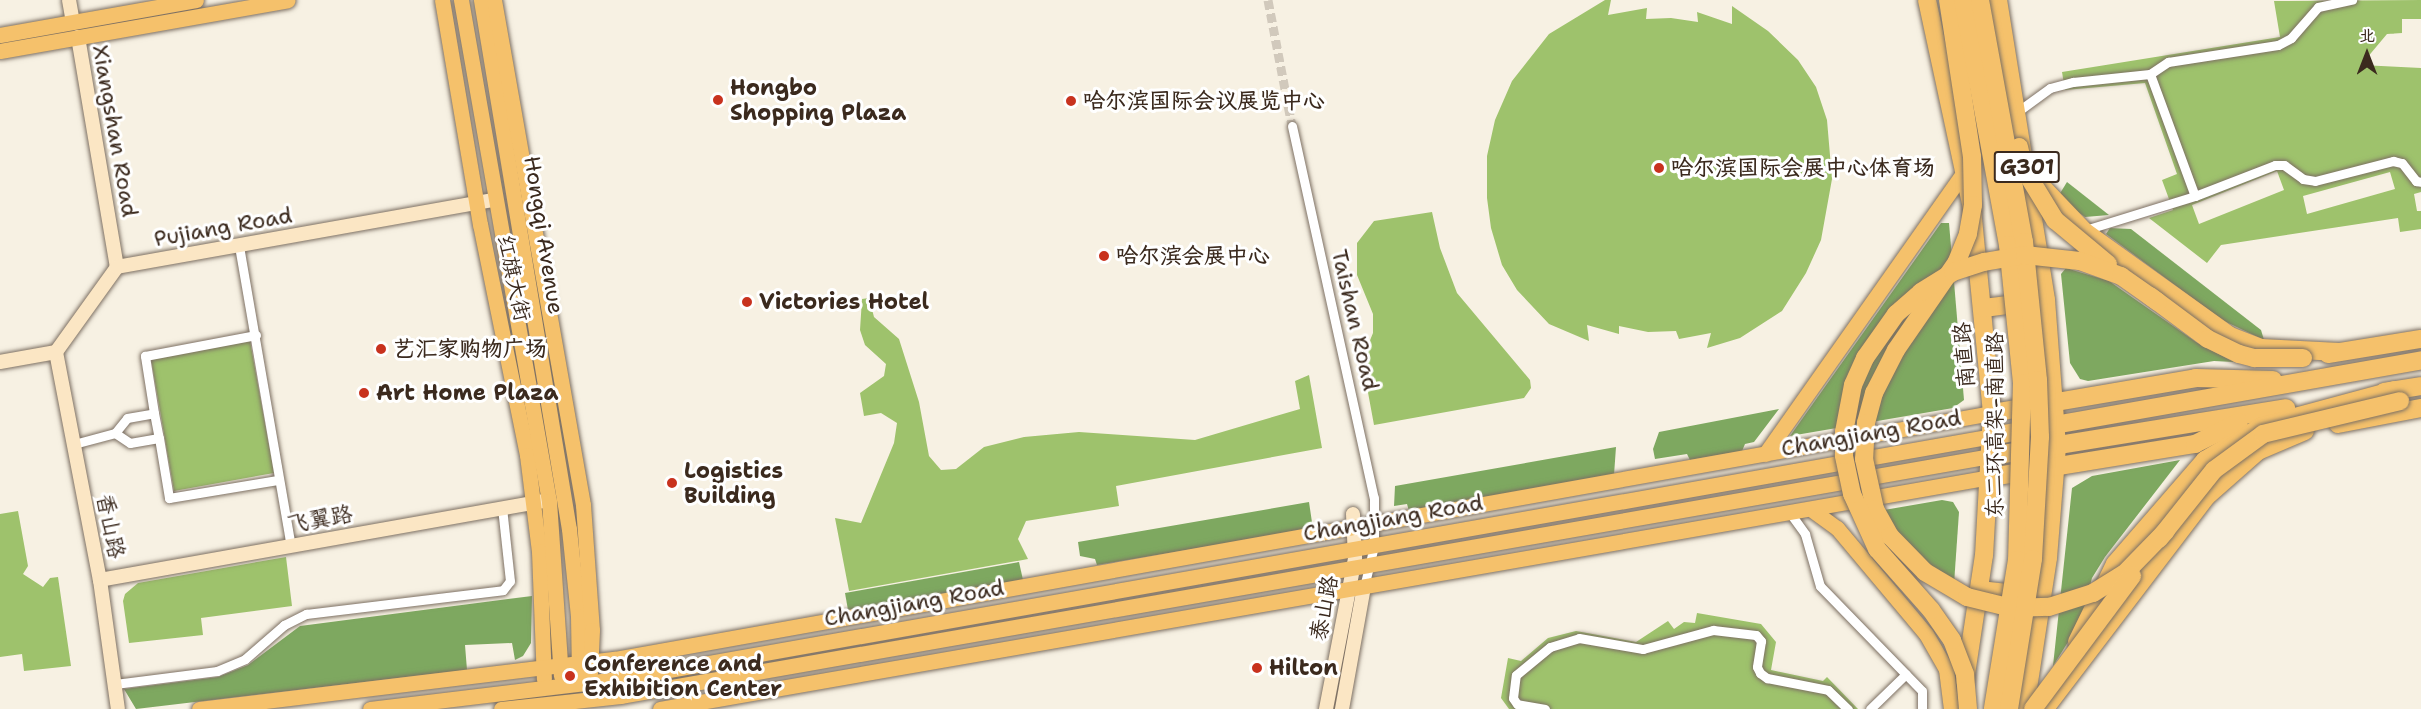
<!DOCTYPE html>
<html>
<head>
<meta charset="utf-8">
<style>
  body { margin:0 }
  #map { position:relative; width:2421px; height:709px; overflow:hidden; background:#f7f1e3; font-family:"Shantell Sans","LXGW WenKai TC",sans-serif }
  div>[style] { position:absolute }
  [style*='--x'] { left:calc(var(--x)*1px); top:calc(var(--y)*1px); width:calc(var(--w)*1px); rotate:calc(var(--a)*1deg) }
  .green>* { inset:0; background:#9ec26c }
  .forest>* { inset:0; background:#7ea860 }
  .street-tunnel>* { height:9px; margin-top:-4.5px; transform-origin:0; background:repeating-linear-gradient(90deg,#d1c9bc 0 9px,transparent 0 13.5px) }
  .roads { filter:drop-shadow(0 0 2px #7d7063) drop-shadow(0 0 2px #7d7063) }
  .street>* { height:9px; margin:-4.5px; padding:0 4.5px; transform-origin:4.5px; border-radius:4.5px; background:#fff }
  .secondary>* { height:14px; margin:-7px; padding:0 7px; transform-origin:7px; border-radius:7px; background:#fbe6c4 }
  .primary>* { height:15px; margin:-7.5px; padding:0 7.5px; transform-origin:7.5px; border-radius:7.5px; background:#f5c16b }
  .highway>* { height:18px; margin:-9px; padding:0 9px; transform-origin:9px; border-radius:9px; background:#f5c16b }
  .bridges { filter:drop-shadow(0 0 2px #7d7063) drop-shadow(0 0 2px #7d7063) }
  .highway-bridge>* { height:18px; margin:-9px; padding:0 9px; transform-origin:9px; border-radius:9px; background:#f5c16b }
  .dots>* { width:16px; height:16px; translate:-50% -50%; box-sizing:border-box; border:3px solid #fff; border-radius:50% }
  span { translate:-50% -50%; white-space:nowrap; text-align:center; line-height:1.15; -webkit-text-stroke:6px #fff; paint-order:stroke }
  .shield-label span { padding:2px 4px; background:#fff; border:2px solid; border-radius:4px; -webkit-text-stroke-width:0 }
  .shield-label { font-size:21px; color:#3b2a1e; font-weight:700 }
  .poi-label { font-size:22px; color:#3b2a1e; font-weight:700 }
  .left { translate:0 -50%; text-align:left }
  .street-label { font-size:22px; color:#3b2a1e }
  .north { position:absolute; left:2337px; top:24px; width:60px; height:60px; -webkit-text-stroke:4px #fff; paint-order:stroke; rotate:0deg; font-size:16px; font-weight:700; line-height:24px; text-align:center; color:#3b2a1e }
  .north::after { content:''; display:block; margin:auto; width:21px; height:27px; background:#3b2a1e; clip-path:polygon(50% 0,100% 100%,50% 72%,0 100%) }
</style>
</head>
<body>
<div id="map">
  <div class="green">
    <i style="clip-path:polygon(1605px 0,1611px 0,1608px 15px,1647px 8px,1646px 19px,1671px 18px,1698px 22px,1697px 12px,1732px 24px,1732px 6px,1768px 31px,1798px 60px,1816px 87px,1827px 120px,1832px 179px,1821px 240px,1806px 273px,1782px 311px,1740px 338px,1707px 348px,1711px 333px,1679px 339px,1676px 331px,1648px 332px,1619px 326px,1619px 334px,1587px 325px,1589px 341px,1549px 324px,1517px 290px,1502px 265px,1491px 228px,1487px 198px,1487px 156px,1495px 120px,1512px 81px,1549px 34px)"></i>
    <i style="clip-path:polygon(evenodd,2421px 0,2421px 19px,2402px 19px,2402px 33px,2387px 34px,2361px 65px,2421px 68px,2421px 192px,2414px 194px,2417px 211px,2421px 211px,2421px 229px,2400px 232px,2398px 218px,2221px 245px,2207px 263px,2149px 218px,2173px 210px,2162px 180px,2177px 174px,2145px 83px,2065px 90px,2062px 72px,2280px 37px,2274px 1px,2421px 0,2277px 171px,2284px 190px,2199px 224px,2192px 205px,2277px 171px,2421px 0,2390px 172px,2395px 189px,2307px 214px,2303px 196px,2390px 172px)"></i>
    <i style="clip-path:polygon(1432px 212px,1440px 248px,1457px 293px,1530px 380px,1531px 388px,1524px 398px,1374px 425px,1362px 360px,1373px 333px,1373px 314px,1357px 275px,1357px 243px,1374px 221px)"></i>
    <i style="clip-path:polygon(869px 298px,874px 317px,899px 339px,919px 402px,929px 456px,941px 470px,956px 469px,984px 447px,1024px 437px,1079px 432px,1195px 440px,1300px 409px,1295px 381px,1309px 375px,1322px 448px,1116px 486px,1119px 506px,1026px 521px,1018px 539px,1028px 559px,849px 591px,835px 518px,861px 523px,894px 443px,897px 423px,881px 413px,864px 416px,860px 393px,884px 376px,886px 364px,865px 345px,860px 330px,862px 299px)"></i>
    <i style="clip-path:polygon(250px 341px,274px 473px,174px 491px,151px 359px)"></i>
    <i style="clip-path:polygon(18px 511px,28px 566px,23px 574px,43px 587px,50px 578px,58px 577px,71px 666px,24px 671px,22px 654px,0 657px,0 514px)"></i>
    <i style="clip-path:polygon(286px 557px,292px 606px,201px 618px,203px 635px,129px 643px,123px 601px,125px 594px,138px 583px)"></i>
    <i style="clip-path:polygon(1697px 613px,1761px 624px,1776px 642px,1771px 670px,1823px 681px,1827px 677px,1858px 709px,1509px 709px,1501px 698px,1508px 658px,1521px 661px,1548px 638px,1576px 631px,1636px 642px,1668px 621px,1674px 629px,1684px 622px,1695px 623px)"></i>
  </div>
  <div class="forest">
    <i style="clip-path:polygon(2067px 182px,2109px 215px,2085px 217px,2074px 209px,2059px 195px)"></i>
    <i style="clip-path:polygon(1941px 223px,1949px 223px,1964px 400px,1953px 408px,1790px 436px)"></i>
    <i style="clip-path:polygon(2110px 228px,2131px 229px,2261px 330px,2264px 340px,2222px 320px,2106px 234px)"></i>
    <i style="clip-path:polygon(2066px 268px,2109px 281px,2196px 342px,2234px 362px,2214px 361px,2088px 381px,2080px 379px,2070px 363px,2061px 274px)"></i>
    <i style="clip-path:polygon(1779px 409px,1754px 442px,1745px 444px,1742px 451px,1690px 460px,1687px 454px,1655px 459px,1653px 449px,1659px 432px)"></i>
    <i style="clip-path:polygon(1616px 447px,1614px 475px,1409px 511px,1407px 504px,1394px 506px,1395px 486px)"></i>
    <i style="clip-path:polygon(2180px 460px,2105px 557px,2092px 578px,2080px 623px,2053px 666px,2072px 488px,2092px 476px)"></i>
    <i style="clip-path:polygon(1942px 500px,1953px 502px,1959px 512px,1954px 584px,1904px 545px,1884px 510px)"></i>
    <i style="clip-path:polygon(1309px 502px,1313px 529px,1097px 565px,1095px 559px,1080px 556px,1078px 542px)"></i>
    <i style="clip-path:polygon(1019px 562px,1023px 580px,848px 610px,845px 593px)"></i>
    <i style="clip-path:polygon(532px 596px,531px 643px,523px 656px,515px 660px,512px 643px,465px 645px,467px 670px,136px 709px,124px 689px,218px 677px,248px 665px,300px 626px)"></i>
  </div>
  <div class="street-tunnel">
    <i style="--x:1268;--y:0;--w:128;--a:79.2"></i>
  </div>
  <div class="roads">
    <div class="street">
      <i style="--x:2150;--y:74;--w:130;--a:69.8"></i>
      <i style="--x:2017;--y:112;--w:41;--a:-36"></i>
      <i style="--x:2050;--y:88;--w:24;--a:-15"></i>
      <i style="--x:2073;--y:82;--w:77;--a:-5.9"></i>
      <i style="--x:2150;--y:74;--w:22;--a:-34"></i>
      <i style="--x:2168;--y:62;--w:111;--a:-8.8"></i>
      <i style="--x:2278;--y:45;--w:15;--a:-28"></i>
      <i style="--x:2291;--y:38;--w:41;--a:-48.9"></i>
      <i style="--x:2318;--y:7;--w:35;--a:-12"></i>
      <i style="--x:1292;--y:126;--w:381;--a:77.6"></i>
      <i style="--x:1374;--y:498;--w:48;--a:90"></i>
      <i style="--x:1374;--y:546;--w:42;--a:103.7"></i>
      <i style="--x:2085;--y:230;--w:115;--a:-17.2"></i>
      <i style="--x:2195;--y:196;--w:86;--a:-21.2"></i>
      <i style="--x:2275;--y:165;--w:9;--a:0"></i>
      <i style="--x:2284;--y:165;--w:24;--a:36"></i>
      <i style="--x:2303;--y:179;--w:12;--a:9"></i>
      <i style="--x:2315;--y:181;--w:81;--a:-14.4"></i>
      <i style="--x:2393;--y:161;--w:9;--a:13"></i>
      <i style="--x:2402;--y:163;--w:23;--a:52"></i>
      <i style="--x:2416;--y:181;--w:5;--a:11"></i>
      <i style="--x:239;--y:246;--w:304;--a:80.2"></i>
      <i style="--x:154;--y:413;--w:25;--a:79"></i>
      <i style="--x:115;--y:433;--w:18;--a:34"></i>
      <i style="--x:130;--y:443;--w:29;--a:-10"></i>
      <i style="--x:159;--y:438;--w:61;--a:80.5"></i>
      <i style="--x:169;--y:498;--w:110;--a:-9.4"></i>
      <i style="--x:74;--y:444;--w:42;--a:-15"></i>
      <i style="--x:115;--y:433;--w:19;--a:-51"></i>
      <i style="--x:127;--y:418;--w:27;--a:-10"></i>
      <i style="--x:154;--y:413;--w:58;--a:-99"></i>
      <i style="--x:145;--y:356;--w:113;--a:-10.7"></i>
      <i style="--x:1790;--y:513;--w:26;--a:54"></i>
      <i style="--x:1805;--y:534;--w:54;--a:73.9"></i>
      <i style="--x:1820;--y:586;--w:146;--a:45.8"></i>
      <i style="--x:1922;--y:691;--w:18;--a:90"></i>
      <i style="--x:115;--y:684;--w:103;--a:-7.3"></i>
      <i style="--x:217;--y:671;--w:30;--a:-23"></i>
      <i style="--x:245;--y:659;--w:52;--a:-41.1"></i>
      <i style="--x:284;--y:625;--w:25;--a:-27"></i>
      <i style="--x:306;--y:614;--w:198;--a:-6.9"></i>
      <i style="--x:503;--y:590;--w:11;--a:-52"></i>
      <i style="--x:510;--y:581;--w:74;--a:-96.2"></i>
      <i style="--x:1545;--y:709;--w:28;--a:-170"></i>
      <i style="--x:1517;--y:704;--w:7;--a:-124"></i>
      <i style="--x:1513;--y:698;--w:23;--a:-83"></i>
      <i style="--x:1516;--y:675;--w:44;--a:-39.5"></i>
      <i style="--x:1550;--y:647;--w:30;--a:-17"></i>
      <i style="--x:1579;--y:638;--w:65;--a:9.8"></i>
      <i style="--x:1643;--y:649;--w:73;--a:-15.2"></i>
      <i style="--x:1713;--y:630;--w:43;--a:6.6"></i>
      <i style="--x:1756;--y:635;--w:8;--a:50"></i>
      <i style="--x:1761;--y:641;--w:26;--a:99"></i>
      <i style="--x:1757;--y:667;--w:7;--a:63"></i>
      <i style="--x:1760;--y:673;--w:9;--a:36"></i>
      <i style="--x:1767;--y:678;--w:62;--a:11.1"></i>
      <i style="--x:1828;--y:690;--w:28;--a:44"></i>
      <i style="--x:1870;--y:709;--w:50;--a:-44.2"></i>
    </div>
    <div class="secondary">
      <i style="--x:69;--y:0;--w:23;--a:80"></i>
      <i style="--x:78;--y:37;--w:233;--a:80.4"></i>
      <i style="--x:56;--y:352;--w:232;--a:79.1"></i>
      <i style="--x:100;--y:580;--w:130;--a:82.1"></i>
      <i style="--x:0;--y:362;--w:57;--a:-10.1"></i>
      <i style="--x:56;--y:352;--w:105;--a:-54.3"></i>
      <i style="--x:117;--y:267;--w:384;--a:-10.1"></i>
      <i style="--x:100;--y:580;--w:450;--a:-10.1"></i>
      <i style="--x:1326;--y:709;--w:154;--a:-79.1"></i>
      <i style="--x:1355;--y:558;--w:44;--a:-92.6"></i>
      <i style="--x:1342;--y:709;--w:124;--a:-79.8"></i>
    </div>
    <div class="primary">
      <i style="--x:442;--y:0;--w:227;--a:80.4"></i>
      <i style="--x:480;--y:224;--w:236;--a:78.5"></i>
      <i style="--x:527;--y:455;--w:97;--a:82.9"></i>
      <i style="--x:539;--y:551;--w:128;--a:87.8"></i>
      <i style="--x:461;--y:0;--w:509;--a:80.04"></i>
      <i style="--x:549;--y:501;--w:175;--a:86.1"></i>
      <i style="--x:481;--y:0;--w:536;--a:80.56"></i>
      <i style="--x:569;--y:529;--w:87;--a:84.1"></i>
      <i style="--x:578;--y:616;--w:57;--a:89"></i>
      <i style="--x:494;--y:0;--w:513;--a:80"></i>
      <i style="--x:583;--y:505;--w:125;--a:85.9"></i>
      <i style="--x:592;--y:630;--w:43;--a:92.7"></i>
      <i style="--x:0;--y:35;--w:199;--a:-10.1"></i>
      <i style="--x:0;--y:51;--w:292;--a:-10"></i>
      <i style="--x:1765;--y:454;--w:344;--a:-54.8"></i>
      <i style="--x:1812;--y:510;--w:31;--a:36"></i>
      <i style="--x:1837;--y:528;--w:138;--a:50"></i>
      <i style="--x:1926;--y:634;--w:40;--a:60.3"></i>
      <i style="--x:1946;--y:669;--w:40;--a:82.9"></i>
      <i style="--x:199;--y:709;--w:419;--a:-6.9"></i>
      <i style="--x:615;--y:659;--w:1399;--a:-10.13"></i>
      <i style="--x:370;--y:709;--w:250;--a:-6.9"></i>
      <i style="--x:618;--y:679;--w:1395;--a:-10.03"></i>
      <i style="--x:501;--y:709;--w:120;--a:-6.2"></i>
      <i style="--x:620;--y:696;--w:1392;--a:-9.93"></i>
      <i style="--x:660;--y:709;--w:1351;--a:-9.89"></i>
    </div>
    <div class="highway">
      <i style="--x:1927;--y:0;--w:214;--a:77.8"></i>
      <i style="--x:1972;--y:209;--w:205;--a:84.4"></i>
      <i style="--x:1992;--y:413;--w:142;--a:93.2"></i>
      <i style="--x:1984;--y:555;--w:127;--a:98.6"></i>
      <i style="--x:1998;--y:0;--w:304;--a:80.9"></i>
      <i style="--x:2046;--y:300;--w:146;--a:85.7"></i>
      <i style="--x:2057;--y:446;--w:112;--a:94.6"></i>
      <i style="--x:2048;--y:558;--w:153;--a:98.7"></i>
      <i style="--x:2045;--y:190;--w:57;--a:46.4"></i>
      <i style="--x:2084;--y:231;--w:180;--a:35.7"></i>
      <i style="--x:2230;--y:336;--w:33;--a:21"></i>
      <i style="--x:2261;--y:348;--w:78;--a:2.9"></i>
      <i style="--x:1984;--y:308;--w:46;--a:-7.4"></i>
      <i style="--x:2328;--y:354;--w:94;--a:-9.2"></i>
      <i style="--x:2384;--y:392;--w:37;--a:-9"></i>
      <i style="--x:1992;--y:413;--w:207;--a:-9.7"></i>
      <i style="--x:2196;--y:378;--w:77;--a:1.5"></i>
      <i style="--x:2338;--y:424;--w:85;--a:-10.9"></i>
      <i style="--x:1992;--y:436;--w:436;--a:-10"></i>
      <i style="--x:1991;--y:456;--w:299;--a:-9.2"></i>
      <i style="--x:1991;--y:477;--w:207;--a:-9.2"></i>
      <i style="--x:2195;--y:444;--w:49;--a:-26.6"></i>
      <i style="--x:1979;--y:590;--w:47;--a:6.1"></i>
      <i style="--x:2077;--y:642;--w:87;--a:-64"></i>
      <i style="--x:2115;--y:564;--w:138;--a:-49.1"></i>
      <i style="--x:2205;--y:460;--w:66;--a:-30.8"></i>
      <i style="--x:2262;--y:426;--w:138;--a:-15.1"></i>
      <i style="--x:2046;--y:707;--w:265;--a:-52.7"></i>
      <i style="--x:2207;--y:496;--w:68;--a:-41.4"></i>
      <i style="--x:2258;--y:451;--w:51;--a:-23.1"></i>
    </div>
  </div>
  <div class="bridges">
    <div class="highway-bridge">
      <i style="--x:1948;--y:0;--w:158;--a:81.3"></i>
      <i style="--x:1972;--y:156;--w:49;--a:88.8"></i>
      <i style="--x:1973;--y:205;--w:29;--a:100"></i>
      <i style="--x:1968;--y:234;--w:31;--a:112"></i>
      <i style="--x:1956;--y:263;--w:106;--a:124.6"></i>
      <i style="--x:1896;--y:350;--w:48;--a:117.1"></i>
      <i style="--x:1874;--y:393;--w:31;--a:105"></i>
      <i style="--x:1866;--y:423;--w:36;--a:93"></i>
      <i style="--x:1864;--y:459;--w:51;--a:77.6"></i>
      <i style="--x:1875;--y:509;--w:31;--a:61"></i>
      <i style="--x:1890;--y:536;--w:50;--a:45.8"></i>
      <i style="--x:1925;--y:572;--w:49;--a:30.8"></i>
      <i style="--x:1967;--y:597;--w:46;--a:13.7"></i>
      <i style="--x:2012;--y:608;--w:37;--a:-2"></i>
      <i style="--x:2049;--y:607;--w:46;--a:-17.7"></i>
      <i style="--x:2093;--y:593;--w:36;--a:-32"></i>
      <i style="--x:2124;--y:574;--w:60;--a:-45.7"></i>
      <i style="--x:1963;--y:0;--w:249;--a:79.6"></i>
      <i style="--x:2008;--y:245;--w:139;--a:84.2"></i>
      <i style="--x:2022;--y:383;--w:177;--a:91.6"></i>
      <i style="--x:2017;--y:560;--w:151;--a:99.2"></i>
      <i style="--x:1980;--y:0;--w:246;--a:79.7"></i>
      <i style="--x:2024;--y:242;--w:139;--a:84.2"></i>
      <i style="--x:2038;--y:380;--w:57;--a:88"></i>
      <i style="--x:2040;--y:437;--w:122;--a:93.3"></i>
      <i style="--x:2033;--y:559;--w:152;--a:99.1"></i>
      <i style="--x:2019;--y:147;--w:23;--a:77"></i>
      <i style="--x:2024;--y:169;--w:60;--a:58.7"></i>
      <i style="--x:2055;--y:220;--w:69;--a:39.7"></i>
      <i style="--x:2150;--y:296;--w:72;--a:36.6"></i>
      <i style="--x:2208;--y:339;--w:34;--a:26"></i>
      <i style="--x:2239;--y:354;--w:16;--a:15"></i>
      <i style="--x:2254;--y:358;--w:49;--a:0"></i>
      <i style="--x:2159;--y:539;--w:88;--a:-51.4"></i>
      <i style="--x:2214;--y:470;--w:61;--a:-36.3"></i>
      <i style="--x:2263;--y:434;--w:141;--a:-13.5"></i>
      <i style="--x:1968;--y:709;--w:35;--a:-95"></i>
      <i style="--x:1965;--y:674;--w:36;--a:-111"></i>
      <i style="--x:1952;--y:640;--w:37;--a:-125"></i>
      <i style="--x:1931;--y:610;--w:81;--a:-131.5"></i>
      <i style="--x:1877;--y:549;--w:60;--a:-114.4"></i>
      <i style="--x:1852;--y:494;--w:40;--a:-102"></i>
      <i style="--x:1844;--y:455;--w:23;--a:-90"></i>
      <i style="--x:1844;--y:432;--w:48;--a:-79.2"></i>
      <i style="--x:1853;--y:385;--w:30;--a:-66"></i>
      <i style="--x:1865;--y:358;--w:54;--a:-54.8"></i>
      <i style="--x:1896;--y:314;--w:33;--a:-41"></i>
      <i style="--x:1921;--y:292;--w:38;--a:-32"></i>
      <i style="--x:1953;--y:272;--w:33;--a:-18"></i>
      <i style="--x:1984;--y:262;--w:42;--a:-9.7"></i>
      <i style="--x:2025;--y:255;--w:55;--a:6.2"></i>
      <i style="--x:2080;--y:261;--w:44;--a:20.1"></i>
      <i style="--x:2121;--y:276;--w:45;--a:35.1"></i>
      <i style="--x:2033;--y:709;--w:166;--a:-53.3"></i>
    </div>
  </div>
  <div class="dots">
    <i style="left:718px;top:100px;background:#c8321e"></i>
    <i style="left:1071px;top:101px;background:#c8321e"></i>
    <i style="left:1659px;top:168px;background:#c8321e"></i>
    <i style="left:1104px;top:256px;background:#c8321e"></i>
    <i style="left:747px;top:302px;background:#c8321e"></i>
    <i style="left:381px;top:349px;background:#c8321e"></i>
    <i style="left:364px;top:393px;background:#c8321e"></i>
    <i style="left:672px;top:483px;background:#c8321e"></i>
    <i style="left:1257px;top:668px;background:#c8321e"></i>
    <i style="left:570px;top:676px;background:#c8321e"></i>
  </div>
  <div class="shield-label">
    <span style="left:2027px;top:167px">G301</span>
  </div>
  <div class="poi-label">
    <span class="left" style="left:730px;top:100px">Hongbo<br>Shopping Plaza</span>
    <span class="left" style="left:1083px;top:101px">哈尔滨国际会议展览中心</span>
    <span class="left" style="left:1671px;top:168px">哈尔滨国际会展中心体育场</span>
    <span class="left" style="left:1116px;top:256px">哈尔滨会展中心</span>
    <span class="left" style="left:759px;top:302px">Victories Hotel</span>
    <span class="left" style="left:393px;top:349px">艺汇家购物广场</span>
    <span class="left" style="left:376px;top:393px">Art Home Plaza</span>
    <span class="left" style="left:684px;top:483px">Logistics<br>Building</span>
    <span class="left" style="left:584px;top:676px">Conference and<br>Exhibition Center</span>
    <span class="left" style="left:1269px;top:668px">Hilton</span>
  </div>
  <div class="street-label">
    <span style="left:115px;top:131px;rotate:80deg">Xiangshan Road</span>
    <span style="left:223px;top:227px;rotate:-10deg">Pujiang Road</span>
    <span style="left:544px;top:235px;rotate:81deg">Hongqi Avenue</span>
    <span style="left:514px;top:278px;rotate:78deg">红旗大街</span>
    <span style="left:1355px;top:320px;rotate:77deg">Taishan Road</span>
    <span style="left:1964px;top:355px;rotate:-94deg">南直路</span>
    <span style="left:1995px;top:425px;rotate:-90deg">东二环高架-南直路</span>
    <span style="left:1871px;top:433px;rotate:-10deg">Changjiang Road</span>
    <span style="left:1393px;top:518px;rotate:-10deg">Changjiang Road</span>
    <span style="left:320px;top:519px;rotate:-10deg">飞翼路</span>
    <span style="left:111px;top:526px;rotate:79deg">香山路</span>
    <span style="left:914px;top:603px;rotate:-10deg">Changjiang Road</span>
    <span style="left:1324px;top:608px;rotate:-79deg">泰山路</span>
  </div>
  <div class="north">北</div>
</div>
</body>
</html>
